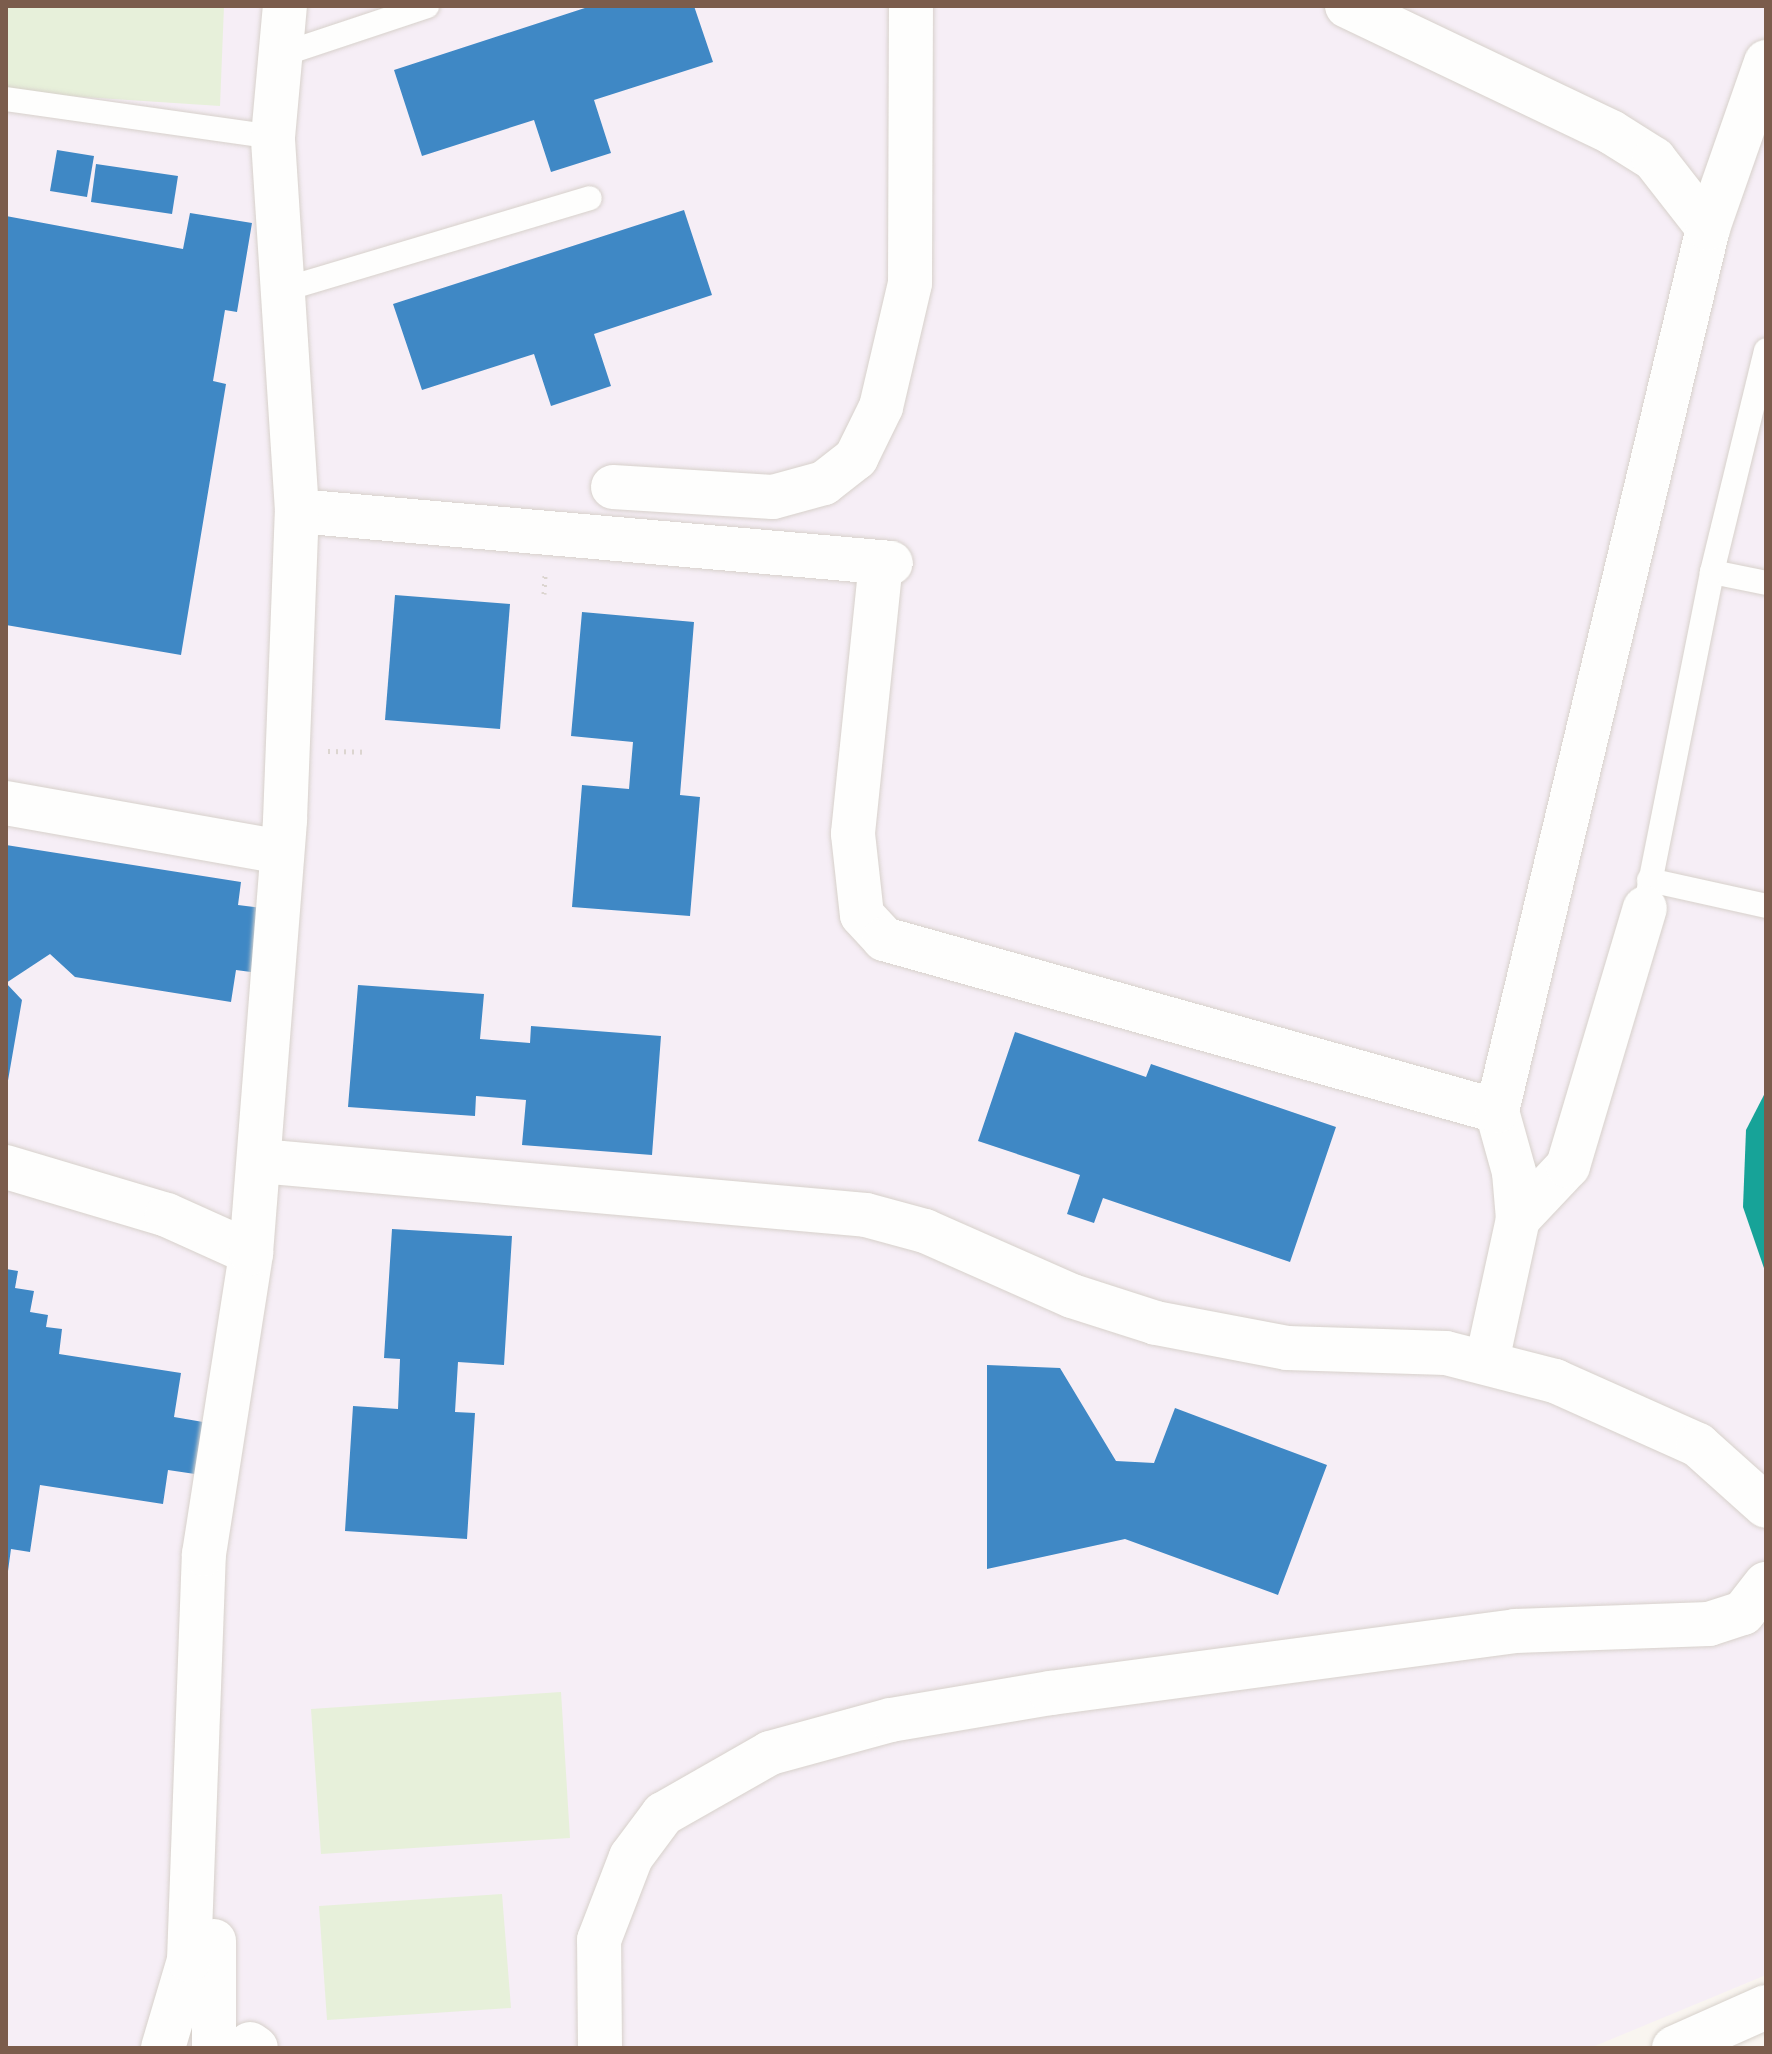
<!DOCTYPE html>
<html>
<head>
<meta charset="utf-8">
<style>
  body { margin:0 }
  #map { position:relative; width:1772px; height:2054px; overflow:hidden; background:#f9f5f0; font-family:"Asap Condensed",sans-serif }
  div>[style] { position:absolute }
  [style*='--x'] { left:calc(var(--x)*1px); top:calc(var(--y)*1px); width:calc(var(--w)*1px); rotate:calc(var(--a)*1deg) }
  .education>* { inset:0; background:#f6eef6 }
  .green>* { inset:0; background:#e7f0da }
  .schools>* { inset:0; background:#3f88c5 }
  .public>* { inset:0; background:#17a398 }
  .path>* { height:5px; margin-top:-2.5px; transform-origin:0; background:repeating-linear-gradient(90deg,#dcd5d0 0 2px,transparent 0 8px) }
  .roads { filter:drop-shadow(0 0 2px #d7d1cb) drop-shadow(0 0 2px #d7d1cb) }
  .lane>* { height:24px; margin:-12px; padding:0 12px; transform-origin:12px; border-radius:12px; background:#fefefd }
  .street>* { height:44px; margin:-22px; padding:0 22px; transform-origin:22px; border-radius:22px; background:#fefefd }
  .secondary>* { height:44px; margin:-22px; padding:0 22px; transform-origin:22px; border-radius:22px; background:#fefefd }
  span { translate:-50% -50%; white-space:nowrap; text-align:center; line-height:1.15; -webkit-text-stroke:8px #fffaf3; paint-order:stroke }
  .frame { position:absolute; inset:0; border:8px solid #7b5c4c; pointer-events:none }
</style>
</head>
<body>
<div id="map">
  <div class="education">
    <i style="clip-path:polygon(6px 6px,1766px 6px,1766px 1975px,1590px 2048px,6px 2048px)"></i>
  </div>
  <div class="green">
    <i style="clip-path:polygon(6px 6px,224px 6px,220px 106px,6px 92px)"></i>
    <i style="clip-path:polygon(561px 1692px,570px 1838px,321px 1854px,311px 1709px)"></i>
    <i style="clip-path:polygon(502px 1894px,511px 2008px,327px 2020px,319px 1906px)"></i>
  </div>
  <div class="schools">
    <i style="clip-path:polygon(591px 6px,694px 6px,713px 62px,594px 100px,611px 153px,551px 172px,534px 120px,422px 156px,394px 70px)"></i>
    <i style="clip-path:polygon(57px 150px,94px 156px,87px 197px,50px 191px)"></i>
    <i style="clip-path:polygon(96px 164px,178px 176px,172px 214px,91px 202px)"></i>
    <i style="clip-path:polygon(684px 210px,712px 295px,594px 334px,611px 386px,551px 406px,534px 354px,422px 390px,393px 304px)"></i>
    <i style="clip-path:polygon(190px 213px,252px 223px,237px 312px,225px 310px,213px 381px,226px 384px,181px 655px,6px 625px,6px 216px,183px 249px)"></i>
    <i style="clip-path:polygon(395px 595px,510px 604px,500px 729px,385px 720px)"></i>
    <i style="clip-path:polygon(582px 612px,694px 622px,680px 795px,700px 797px,690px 916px,572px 907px,582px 785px,629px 789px,633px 742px,571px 736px)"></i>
    <i style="clip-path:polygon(6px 845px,241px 882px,238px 905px,262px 908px,251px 972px,236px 970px,231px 1002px,75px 977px,50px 954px,6px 983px,22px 1000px,6px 1092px)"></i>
    <i style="clip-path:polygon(358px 985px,484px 994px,480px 1039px,530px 1043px,531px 1026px,661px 1036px,652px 1155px,522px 1145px,526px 1100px,476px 1096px,475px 1116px,348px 1107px)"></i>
    <i style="clip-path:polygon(1015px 1032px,1146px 1077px,1151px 1064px,1336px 1127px,1290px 1262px,1103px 1198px,1094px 1223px,1067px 1214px,1080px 1175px,978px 1141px)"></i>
    <i style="clip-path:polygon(392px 1229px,512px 1236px,504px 1365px,458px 1362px,455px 1412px,475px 1413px,467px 1539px,345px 1531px,353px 1406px,398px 1409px,400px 1359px,384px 1358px)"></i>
    <i style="clip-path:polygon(6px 1269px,18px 1271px,15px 1288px,34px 1291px,30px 1312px,48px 1315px,46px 1327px,62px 1329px,59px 1354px,181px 1373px,174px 1417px,203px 1422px,195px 1474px,168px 1470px,163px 1504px,40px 1485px,30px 1552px,11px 1549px,8px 1571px)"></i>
    <i style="clip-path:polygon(987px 1365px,1060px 1368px,1116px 1461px,1154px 1463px,1175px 1408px,1327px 1465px,1278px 1595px,1125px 1539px,987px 1569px)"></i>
  </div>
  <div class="public">
    <i style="clip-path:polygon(1766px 1091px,1766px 1274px,1743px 1207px,1746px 1130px)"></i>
  </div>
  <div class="path">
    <i style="--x:544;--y:594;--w:21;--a:-87"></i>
    <i style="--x:328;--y:751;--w:39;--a:1"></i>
  </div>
  <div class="roads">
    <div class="lane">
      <i style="--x:280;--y:55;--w:155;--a:-18.4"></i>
      <i style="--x:6;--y:99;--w:270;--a:8.1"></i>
      <i style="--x:282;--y:290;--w:321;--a:-16.6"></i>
      <i style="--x:1712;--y:572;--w:55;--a:11.5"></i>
      <i style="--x:1649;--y:880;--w:120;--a:12.5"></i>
      <i style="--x:1645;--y:908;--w:343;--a:-78.7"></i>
      <i style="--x:1712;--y:572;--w:228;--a:-76.3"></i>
    </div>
    <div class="street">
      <i style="--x:1347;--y:6;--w:293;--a:25.5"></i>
      <i style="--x:1611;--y:132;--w:51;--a:32.1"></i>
      <i style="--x:1654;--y:159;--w:88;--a:52"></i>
      <i style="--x:613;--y:487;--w:160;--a:3.6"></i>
      <i style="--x:773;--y:497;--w:53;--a:-15.4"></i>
      <i style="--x:824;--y:483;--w:41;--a:-38"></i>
      <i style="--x:856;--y:458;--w:57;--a:-63.9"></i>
      <i style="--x:881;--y:407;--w:127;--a:-76.8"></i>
      <i style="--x:910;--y:283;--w:277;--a:-89.8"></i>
      <i style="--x:297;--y:511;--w:596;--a:5"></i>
      <i style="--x:881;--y:562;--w:273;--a:95.9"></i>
      <i style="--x:853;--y:834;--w:81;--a:83.7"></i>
      <i style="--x:862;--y:915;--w:33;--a:47"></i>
      <i style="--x:884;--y:939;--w:637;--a:15.67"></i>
      <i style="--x:6;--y:803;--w:280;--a:10.1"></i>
      <i style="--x:260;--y:1161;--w:608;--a:5.09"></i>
      <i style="--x:866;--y:1215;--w:61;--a:15.2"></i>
      <i style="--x:925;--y:1231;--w:161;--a:23.9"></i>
      <i style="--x:1072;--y:1296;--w:88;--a:17.8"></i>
      <i style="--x:1156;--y:1323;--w:133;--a:10.8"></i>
      <i style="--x:1287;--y:1348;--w:159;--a:1.8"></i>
      <i style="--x:1446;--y:1353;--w:113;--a:14.4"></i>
      <i style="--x:1555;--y:1381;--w:157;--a:24.1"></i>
      <i style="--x:1698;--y:1445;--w:91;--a:41.9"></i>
      <i style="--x:6;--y:1167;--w:168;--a:16.6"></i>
      <i style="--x:167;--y:1215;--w:92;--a:24.3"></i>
      <i style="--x:1518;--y:1219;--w:73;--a:-46.7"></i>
      <i style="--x:1568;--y:1166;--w:269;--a:-73.4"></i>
      <i style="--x:1487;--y:1361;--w:145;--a:-77.7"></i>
      <i style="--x:1518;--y:1219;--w:47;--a:-94.9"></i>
      <i style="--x:1514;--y:1172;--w:63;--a:-105.6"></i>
      <i style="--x:1497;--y:1111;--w:908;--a:-76.56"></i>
      <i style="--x:1708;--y:228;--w:176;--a:-70.7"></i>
      <i style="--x:214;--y:1941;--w:107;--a:90"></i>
      <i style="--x:250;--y:2044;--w:7;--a:34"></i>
      <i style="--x:163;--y:2048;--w:92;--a:-73.5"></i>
      <i style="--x:189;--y:1960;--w:406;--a:-87.9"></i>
      <i style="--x:204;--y:1554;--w:305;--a:-81.1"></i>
      <i style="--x:251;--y:1253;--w:434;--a:-85.5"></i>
      <i style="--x:285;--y:820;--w:309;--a:-87.8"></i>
      <i style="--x:297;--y:511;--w:375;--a:-93.7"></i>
      <i style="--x:273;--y:137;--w:132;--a:-84.8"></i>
      <i style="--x:600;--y:2048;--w:108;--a:-90.5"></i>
      <i style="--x:599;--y:1940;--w:89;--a:-68.9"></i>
      <i style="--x:631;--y:1857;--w:54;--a:-53.3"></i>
      <i style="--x:663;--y:1814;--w:123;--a:-29.7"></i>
      <i style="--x:770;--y:1753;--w:125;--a:-15.3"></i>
      <i style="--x:891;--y:1720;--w:162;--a:-9.6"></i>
      <i style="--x:1051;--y:1693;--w:468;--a:-7.6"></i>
      <i style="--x:1515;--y:1631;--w:194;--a:-2.1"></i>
      <i style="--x:1709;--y:1624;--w:36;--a:-18"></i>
      <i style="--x:1743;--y:1613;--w:37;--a:-52"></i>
    </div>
    <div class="secondary">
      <i style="--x:1674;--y:2048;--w:101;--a:-24"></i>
    </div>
  </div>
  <div class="frame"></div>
</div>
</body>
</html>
